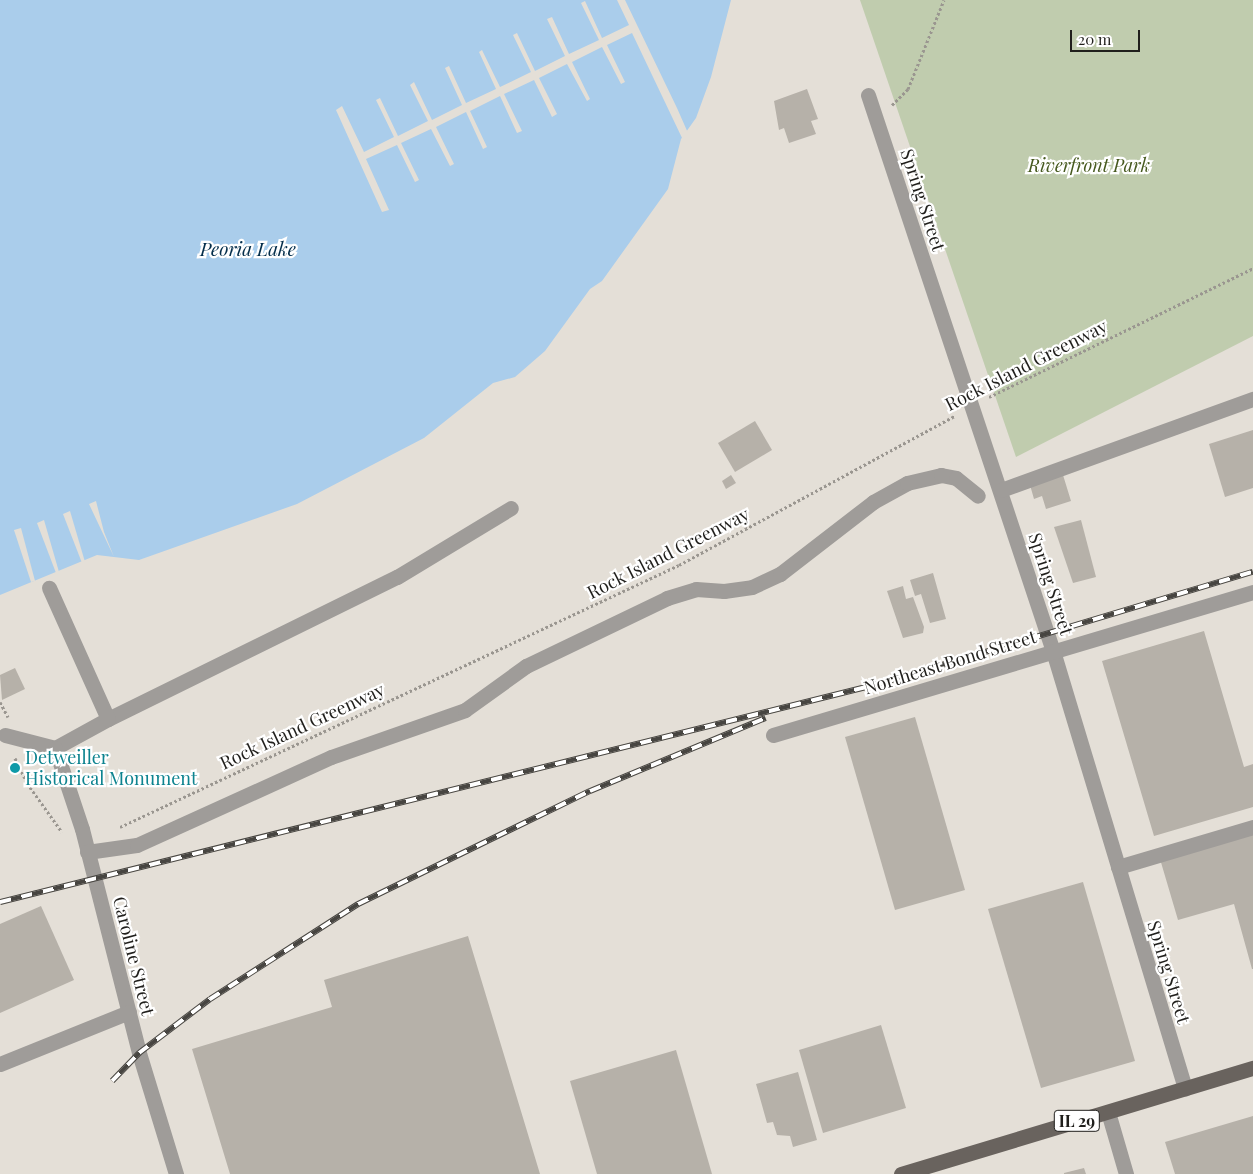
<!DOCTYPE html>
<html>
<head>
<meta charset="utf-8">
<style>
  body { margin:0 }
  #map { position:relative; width:1253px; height:1174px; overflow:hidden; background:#e4dfd7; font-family:"Playfair Display",serif }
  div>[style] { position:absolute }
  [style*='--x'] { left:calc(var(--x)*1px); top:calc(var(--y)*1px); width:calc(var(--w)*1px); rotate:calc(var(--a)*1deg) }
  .green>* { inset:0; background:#c0ccae }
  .water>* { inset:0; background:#aacdeb }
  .pier>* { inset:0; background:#e4dfd7 }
  .building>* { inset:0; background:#b6b1a9 }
  .path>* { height:3px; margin-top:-1.5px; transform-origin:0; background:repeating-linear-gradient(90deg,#9a9690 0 2.5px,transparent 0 5px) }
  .minor>* { height:15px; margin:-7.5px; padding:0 7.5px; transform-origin:7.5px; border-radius:7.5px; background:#9f9c99 }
  .major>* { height:15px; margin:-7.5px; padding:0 7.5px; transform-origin:7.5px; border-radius:7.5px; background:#69635e }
  .rail>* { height:5.5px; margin-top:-2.75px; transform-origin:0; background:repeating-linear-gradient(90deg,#fff 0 11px,#474541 0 22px); box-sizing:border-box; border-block:1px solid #474541 }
  .dots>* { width:14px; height:14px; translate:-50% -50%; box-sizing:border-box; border:2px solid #fff; border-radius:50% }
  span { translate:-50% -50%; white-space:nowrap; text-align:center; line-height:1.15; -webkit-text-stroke:4.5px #fff; paint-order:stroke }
  .shield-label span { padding:1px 4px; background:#fff; border:1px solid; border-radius:4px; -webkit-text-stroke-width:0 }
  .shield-label { font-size:16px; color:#201f1c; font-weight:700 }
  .park-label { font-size:18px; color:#46591e; font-style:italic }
  .street-label { font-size:18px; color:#201f1c }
  .culture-label { font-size:18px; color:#0d838f }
  .left { translate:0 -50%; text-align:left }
  .water-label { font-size:19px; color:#042e4b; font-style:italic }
  .scale { position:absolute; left:1070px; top:30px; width:70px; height:22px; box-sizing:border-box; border:2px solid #201f1c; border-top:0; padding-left:6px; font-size:15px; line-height:18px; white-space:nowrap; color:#201f1c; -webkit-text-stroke:4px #fff; paint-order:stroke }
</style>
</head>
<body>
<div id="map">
  <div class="green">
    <i style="clip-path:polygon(860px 0,1253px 0,1253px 336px,1016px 457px)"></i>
  </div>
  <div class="water">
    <i style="clip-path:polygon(0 0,731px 0,711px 77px,696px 118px,681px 139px,668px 189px,602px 281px,590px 289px,545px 351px,515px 377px,493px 383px,424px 438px,297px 504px,139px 560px,97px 555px,0 595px)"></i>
  </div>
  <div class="pier">
    <i style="clip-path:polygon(617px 0,625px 0,677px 108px,688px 133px,683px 140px,632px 33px,607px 45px,625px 82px,621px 84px,602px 47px,572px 62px,590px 99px,587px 101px,567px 64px,539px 78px,557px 114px,552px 117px,534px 80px,504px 94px,522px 131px,517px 133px,500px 96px,470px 111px,487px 147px,483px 149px,466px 112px,436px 127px,454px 164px,450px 166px,431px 129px,401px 143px,419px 180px,415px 182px,397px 145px,366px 159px,389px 210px,382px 212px,336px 110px,342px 106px,364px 152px,394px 137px,376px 100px,380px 98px,398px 136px,428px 121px,410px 85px,414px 82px,432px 120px,462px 105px,445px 68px,449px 66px,466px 103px,496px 89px,479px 52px,482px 50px,500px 87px,531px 72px,513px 35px,517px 33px,535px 71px,565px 56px,547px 19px,552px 17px,569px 54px,599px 40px,581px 3px,585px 1px,602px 38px,629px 25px)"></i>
    <i style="clip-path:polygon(96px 501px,104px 532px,114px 557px,89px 504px)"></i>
    <i style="clip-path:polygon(70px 511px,85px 562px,82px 563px,63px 514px)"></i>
    <i style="clip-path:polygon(44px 520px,59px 572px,56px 573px,37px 523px)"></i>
    <i style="clip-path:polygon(21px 528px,35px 581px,31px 582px,14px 530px)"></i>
  </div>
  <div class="building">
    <i style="clip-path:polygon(807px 89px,818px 119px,811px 121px,816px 134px,789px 143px,784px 128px,779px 130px,774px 101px)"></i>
    <i style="clip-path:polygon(755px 421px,772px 450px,735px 472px,718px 443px)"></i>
    <i style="clip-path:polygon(1253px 430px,1253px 488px,1225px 497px,1209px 444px)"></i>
    <i style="clip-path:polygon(731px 475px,736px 483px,726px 489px,722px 481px)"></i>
    <i style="clip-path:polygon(1063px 475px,1071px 501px,1046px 509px,1042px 496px,1034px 499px,1030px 485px)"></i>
    <i style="clip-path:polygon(1081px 520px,1096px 577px,1073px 583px,1054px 527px)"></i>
    <i style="clip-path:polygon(933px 573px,946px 619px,930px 623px,921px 594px,915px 596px,910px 580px)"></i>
    <i style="clip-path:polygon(903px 586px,906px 599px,913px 597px,924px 627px,923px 633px,903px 638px,887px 591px)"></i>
    <i style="clip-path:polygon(1204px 631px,1244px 767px,1253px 764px,1253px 807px,1154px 836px,1102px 661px)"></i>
    <i style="clip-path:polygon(15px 668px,25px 689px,2px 700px,0 675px)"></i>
    <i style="clip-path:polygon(915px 717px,965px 890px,895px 910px,845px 737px)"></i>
    <i style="clip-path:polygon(1253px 832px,1253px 969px,1252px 969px,1234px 904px,1178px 920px,1160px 859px)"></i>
    <i style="clip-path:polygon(1083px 882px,1135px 1061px,1041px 1088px,988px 909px)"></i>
    <i style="clip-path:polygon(41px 906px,74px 980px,0 1013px,0 924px)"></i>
    <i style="clip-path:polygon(468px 936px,540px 1174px,230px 1174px,192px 1049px,332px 1007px,324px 980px)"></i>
    <i style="clip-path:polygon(881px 1025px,906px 1108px,823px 1133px,799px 1050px)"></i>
    <i style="clip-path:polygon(676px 1050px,712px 1174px,597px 1174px,570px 1081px)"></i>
    <i style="clip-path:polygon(798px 1072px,817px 1140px,793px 1147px,790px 1136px,777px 1135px,773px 1122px,767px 1123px,756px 1084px)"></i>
    <i style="clip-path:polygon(1253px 1116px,1253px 1174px,1175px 1174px,1165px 1142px)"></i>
    <i style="clip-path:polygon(1084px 1168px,1086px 1174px,1064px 1174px,1064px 1173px)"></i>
  </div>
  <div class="path">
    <i style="--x:892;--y:105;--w:23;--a:-45"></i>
    <i style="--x:908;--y:89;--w:96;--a:-68"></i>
    <i style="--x:989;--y:397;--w:294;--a:-26"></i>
    <i style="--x:0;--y:702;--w:17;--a:62"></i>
    <i style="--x:15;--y:758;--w:28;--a:64"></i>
    <i style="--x:27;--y:783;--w:60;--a:54.5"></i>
    <i style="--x:120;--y:827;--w:617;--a:-25.11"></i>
    <i style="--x:679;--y:565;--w:314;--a:-28.4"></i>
  </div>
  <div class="minor">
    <i style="--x:868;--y:95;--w:586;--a:71.6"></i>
    <i style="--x:1053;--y:651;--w:457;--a:73.2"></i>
    <i style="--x:1001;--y:490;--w:268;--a:-19.9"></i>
    <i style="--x:108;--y:719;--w:322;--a:-26.2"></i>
    <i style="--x:397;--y:577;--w:133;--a:-31.2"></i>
    <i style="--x:5;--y:735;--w:52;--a:14.6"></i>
    <i style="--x:55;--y:748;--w:60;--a:-28.7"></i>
    <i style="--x:108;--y:719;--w:144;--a:-114.2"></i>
    <i style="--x:773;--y:735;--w:501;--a:-16.59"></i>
    <i style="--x:55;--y:748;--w:85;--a:71.6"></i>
    <i style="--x:82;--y:829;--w:231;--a:75.7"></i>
    <i style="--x:139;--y:1053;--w:127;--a:73"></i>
    <i style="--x:87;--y:852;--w:50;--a:-8"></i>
    <i style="--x:137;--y:845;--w:213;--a:-24.4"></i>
    <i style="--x:331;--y:757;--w:142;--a:-19.3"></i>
    <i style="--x:465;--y:710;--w:75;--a:-35.8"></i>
    <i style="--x:526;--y:666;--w:157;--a:-25.7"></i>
    <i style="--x:667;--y:598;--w:30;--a:-17"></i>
    <i style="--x:696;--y:589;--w:28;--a:4"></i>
    <i style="--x:724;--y:591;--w:28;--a:-8"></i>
    <i style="--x:752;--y:587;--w:31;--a:-25"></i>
    <i style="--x:780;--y:574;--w:118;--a:-37.7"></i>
    <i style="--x:873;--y:502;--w:39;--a:-29"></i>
    <i style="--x:907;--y:483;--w:35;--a:-13"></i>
    <i style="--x:941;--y:475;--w:15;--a:11"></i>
    <i style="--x:956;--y:478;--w:28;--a:39"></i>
    <i style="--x:1118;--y:867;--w:141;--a:-16.5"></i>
    <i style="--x:0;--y:1064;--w:139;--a:-22"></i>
    <i style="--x:1108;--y:1112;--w:65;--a:73.8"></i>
  </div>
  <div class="major">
    <i style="--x:901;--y:1174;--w:368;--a:-16.8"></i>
  </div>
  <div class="rail">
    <i style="--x:0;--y:902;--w:909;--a:-13.94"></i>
    <i style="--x:882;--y:683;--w:387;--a:-16.7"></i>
    <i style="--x:112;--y:1081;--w:39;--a:-46"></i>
    <i style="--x:139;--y:1053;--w:89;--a:-37.3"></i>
    <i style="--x:210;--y:999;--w:176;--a:-32.7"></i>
    <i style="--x:358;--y:904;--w:258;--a:-26"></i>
    <i style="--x:590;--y:791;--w:190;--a:-22.6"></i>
  </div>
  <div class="dots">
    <i style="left:15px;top:768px;background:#0f9aa8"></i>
  </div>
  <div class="shield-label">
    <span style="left:1077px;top:1121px">IL 29</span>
  </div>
  <div class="park-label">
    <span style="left:1089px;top:165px">Riverfront Park</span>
  </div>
  <div class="street-label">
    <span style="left:923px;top:200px;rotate:72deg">Spring Street</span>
    <span style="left:1026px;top:365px;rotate:-27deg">Rock Island Greenway</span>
    <span style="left:668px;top:553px;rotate:-27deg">Rock Island Greenway</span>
    <span style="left:1051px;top:584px;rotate:72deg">Spring Street</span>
    <span style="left:950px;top:662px;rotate:-17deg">Northeast Bond Street</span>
    <span style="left:302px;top:726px;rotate:-25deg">Rock Island Greenway</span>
    <span style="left:134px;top:956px;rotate:76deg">Caroline Street</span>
    <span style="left:1169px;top:972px;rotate:73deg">Spring Street</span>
  </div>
  <div class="culture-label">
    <span class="left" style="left:25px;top:768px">Detweiller<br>Historical Monument</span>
  </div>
  <div class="water-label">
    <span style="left:248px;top:249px">Peoria Lake</span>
  </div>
  <div class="scale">20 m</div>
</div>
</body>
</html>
